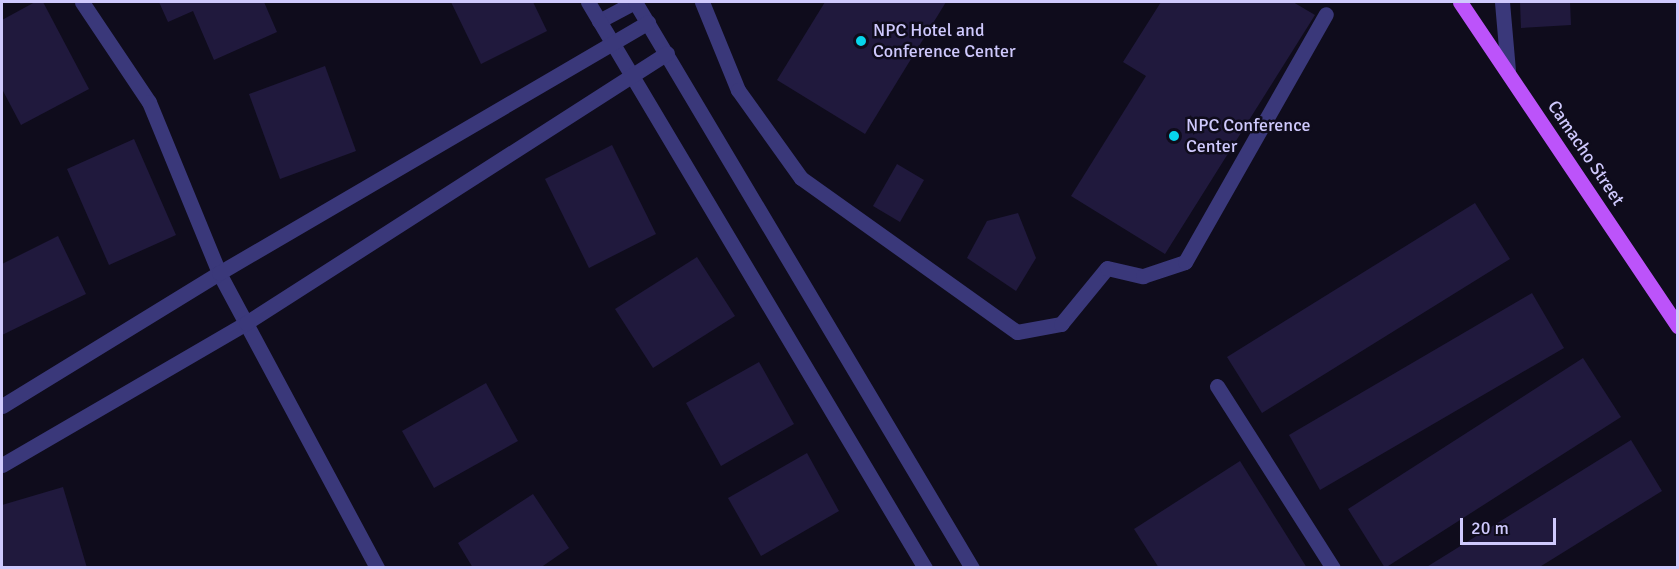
<!DOCTYPE html>
<html>
<head>
<meta charset="utf-8">
<style>
  body { margin:0 }
  #map { position:relative; width:1679px; height:569px; overflow:hidden; background:#0f0c1c; font-family:Signika,sans-serif }
  div>[style] { position:absolute }
  [style*='--x'] { left:calc(var(--x)*1px); top:calc(var(--y)*1px); width:calc(var(--w)*1px); rotate:calc(var(--a)*1deg) }
  .building>* { inset:0; background:#20193d }
  .service>* { height:15px; margin:-7.5px; padding:0 7.5px; transform-origin:7.5px; border-radius:7.5px; background:#3a387a }
  .minor>* { height:15px; margin:-7.5px; padding:0 7.5px; transform-origin:7.5px; border-radius:7.5px; background:#3a387a }
  .primary>* { height:15px; margin:-7.5px; padding:0 7.5px; transform-origin:7.5px; border-radius:7.5px; background:#bc53fa }
  .dots>* { width:16px; height:16px; translate:-50% -50%; box-sizing:border-box; border:3px solid #0f0c1c; border-radius:50% }
  span { translate:-50% -50%; white-space:nowrap; text-align:center; line-height:1.15; -webkit-text-stroke:5px #0f0c1c; paint-order:stroke }
  .poi-label { font-size:18px; color:#cfc9fd }
  .left { translate:0 -50%; text-align:left }
  .street-label { font-size:18px; color:#cfc9fd }
  .frame { position:absolute; inset:0; border:3px solid #cfc9fd; pointer-events:none }
  .scale { position:absolute; left:1460px; top:518px; width:96px; height:27px; box-sizing:border-box; border:3px solid #cfc9fd; border-top:0; padding-left:8px; font-size:18px; line-height:21px; white-space:nowrap; color:#cfc9fd; -webkit-text-stroke:4px #0f0c1c; paint-order:stroke }
</style>
</head>
<body>
<div id="map">
  <div class="building">
    <i style="clip-path:polygon(35px 2px,43px 2px,89px 89px,21px 125px,2px 89px,2px 20px)"></i>
    <i style="clip-path:polygon(159px 2px,264px 2px,277px 32px,214px 60px,193px 11px,168px 22px)"></i>
    <i style="clip-path:polygon(451px 2px,533px 2px,547px 31px,481px 64px)"></i>
    <i style="clip-path:polygon(825px 2px,946px 2px,865px 134px,777px 80px)"></i>
    <i style="clip-path:polygon(1161px 2px,1293px 2px,1315px 15px,1165px 254px,1071px 196px,1146px 76px,1123px 62px)"></i>
    <i style="clip-path:polygon(1520px 2px,1570px 2px,1571px 25px,1521px 28px)"></i>
    <i style="clip-path:polygon(325px 66px,356px 151px,280px 179px,249px 94px)"></i>
    <i style="clip-path:polygon(134px 139px,176px 235px,109px 265px,67px 169px)"></i>
    <i style="clip-path:polygon(612px 145px,656px 234px,589px 268px,545px 179px)"></i>
    <i style="clip-path:polygon(897px 164px,924px 180px,900px 222px,873px 206px)"></i>
    <i style="clip-path:polygon(1475px 203px,1510px 259px,1262px 413px,1227px 357px)"></i>
    <i style="clip-path:polygon(1018px 213px,1036px 258px,1016px 291px,967px 258px,987px 221px)"></i>
    <i style="clip-path:polygon(58px 236px,86px 294px,2px 335px,2px 264px)"></i>
    <i style="clip-path:polygon(697px 257px,735px 316px,653px 368px,615px 309px)"></i>
    <i style="clip-path:polygon(1532px 293px,1564px 348px,1320px 490px,1289px 435px)"></i>
    <i style="clip-path:polygon(1583px 358px,1621px 417px,1385px 568px,1348px 509px)"></i>
    <i style="clip-path:polygon(759px 362px,794px 424px,721px 466px,686px 403px)"></i>
    <i style="clip-path:polygon(486px 383px,518px 441px,434px 488px,402px 431px)"></i>
    <i style="clip-path:polygon(1631px 440px,1662px 491px,1538px 568px,1425px 568px)"></i>
    <i style="clip-path:polygon(807px 453px,839px 511px,761px 556px,728px 498px)"></i>
    <i style="clip-path:polygon(1240px 461px,1307px 568px,1159px 568px,1134px 529px)"></i>
    <i style="clip-path:polygon(63px 487px,87px 568px,2px 568px,2px 505px)"></i>
    <i style="clip-path:polygon(533px 494px,569px 548px,540px 568px,473px 568px,458px 543px)"></i>
  </div>
  <div class="service">
    <i style="--x:702;--y:2;--w:95;--a:67.8"></i>
    <i style="--x:738;--y:90;--w:108;--a:54.4"></i>
    <i style="--x:801;--y:178;--w:265;--a:35.5"></i>
    <i style="--x:1017;--y:332;--w:45;--a:-10.3"></i>
    <i style="--x:1061;--y:324;--w:72;--a:-50.6"></i>
    <i style="--x:1107;--y:268;--w:37;--a:13"></i>
    <i style="--x:1143;--y:276;--w:44;--a:-18.4"></i>
    <i style="--x:1185;--y:262;--w:285;--a:-60.4"></i>
    <i style="--x:599;--y:21;--w:40;--a:-28"></i>
    <i style="--x:1217;--y:386;--w:216;--a:57.5"></i>
  </div>
  <div class="minor">
    <i style="--x:82;--y:2;--w:120;--a:56.2"></i>
    <i style="--x:149;--y:102;--w:185;--a:67.7"></i>
    <i style="--x:219;--y:273;--w:335;--a:61.8"></i>
    <i style="--x:588;--y:2;--w:659;--a:59.23"></i>
    <i style="--x:635;--y:2;--w:659;--a:59.23"></i>
    <i style="--x:1502;--y:2;--w:69;--a:85"></i>
    <i style="--x:2;--y:406;--w:255;--a:-31.5"></i>
    <i style="--x:219;--y:273;--w:497;--a:-30.3"></i>
    <i style="--x:2;--y:465;--w:282;--a:-30.2"></i>
    <i style="--x:246;--y:323;--w:500;--a:-32.67"></i>
  </div>
  <div class="primary">
    <i style="--x:1460;--y:2;--w:391;--a:56.1"></i>
  </div>
  <div class="dots">
    <i style="left:861px;top:41px;background:#07d5ec"></i>
    <i style="left:1174px;top:136px;background:#07d5ec"></i>
  </div>
  <div class="poi-label">
    <span class="left" style="left:873px;top:41px">NPC Hotel and<br>Conference Center</span>
    <span class="left" style="left:1186px;top:136px">NPC Conference<br>Center</span>
  </div>
  <div class="street-label">
    <span style="left:1586px;top:153px;rotate:56deg">Camacho Street</span>
  </div>
  <div class="frame"></div>
  <div class="scale">20 m</div>
</div>
</body>
</html>
